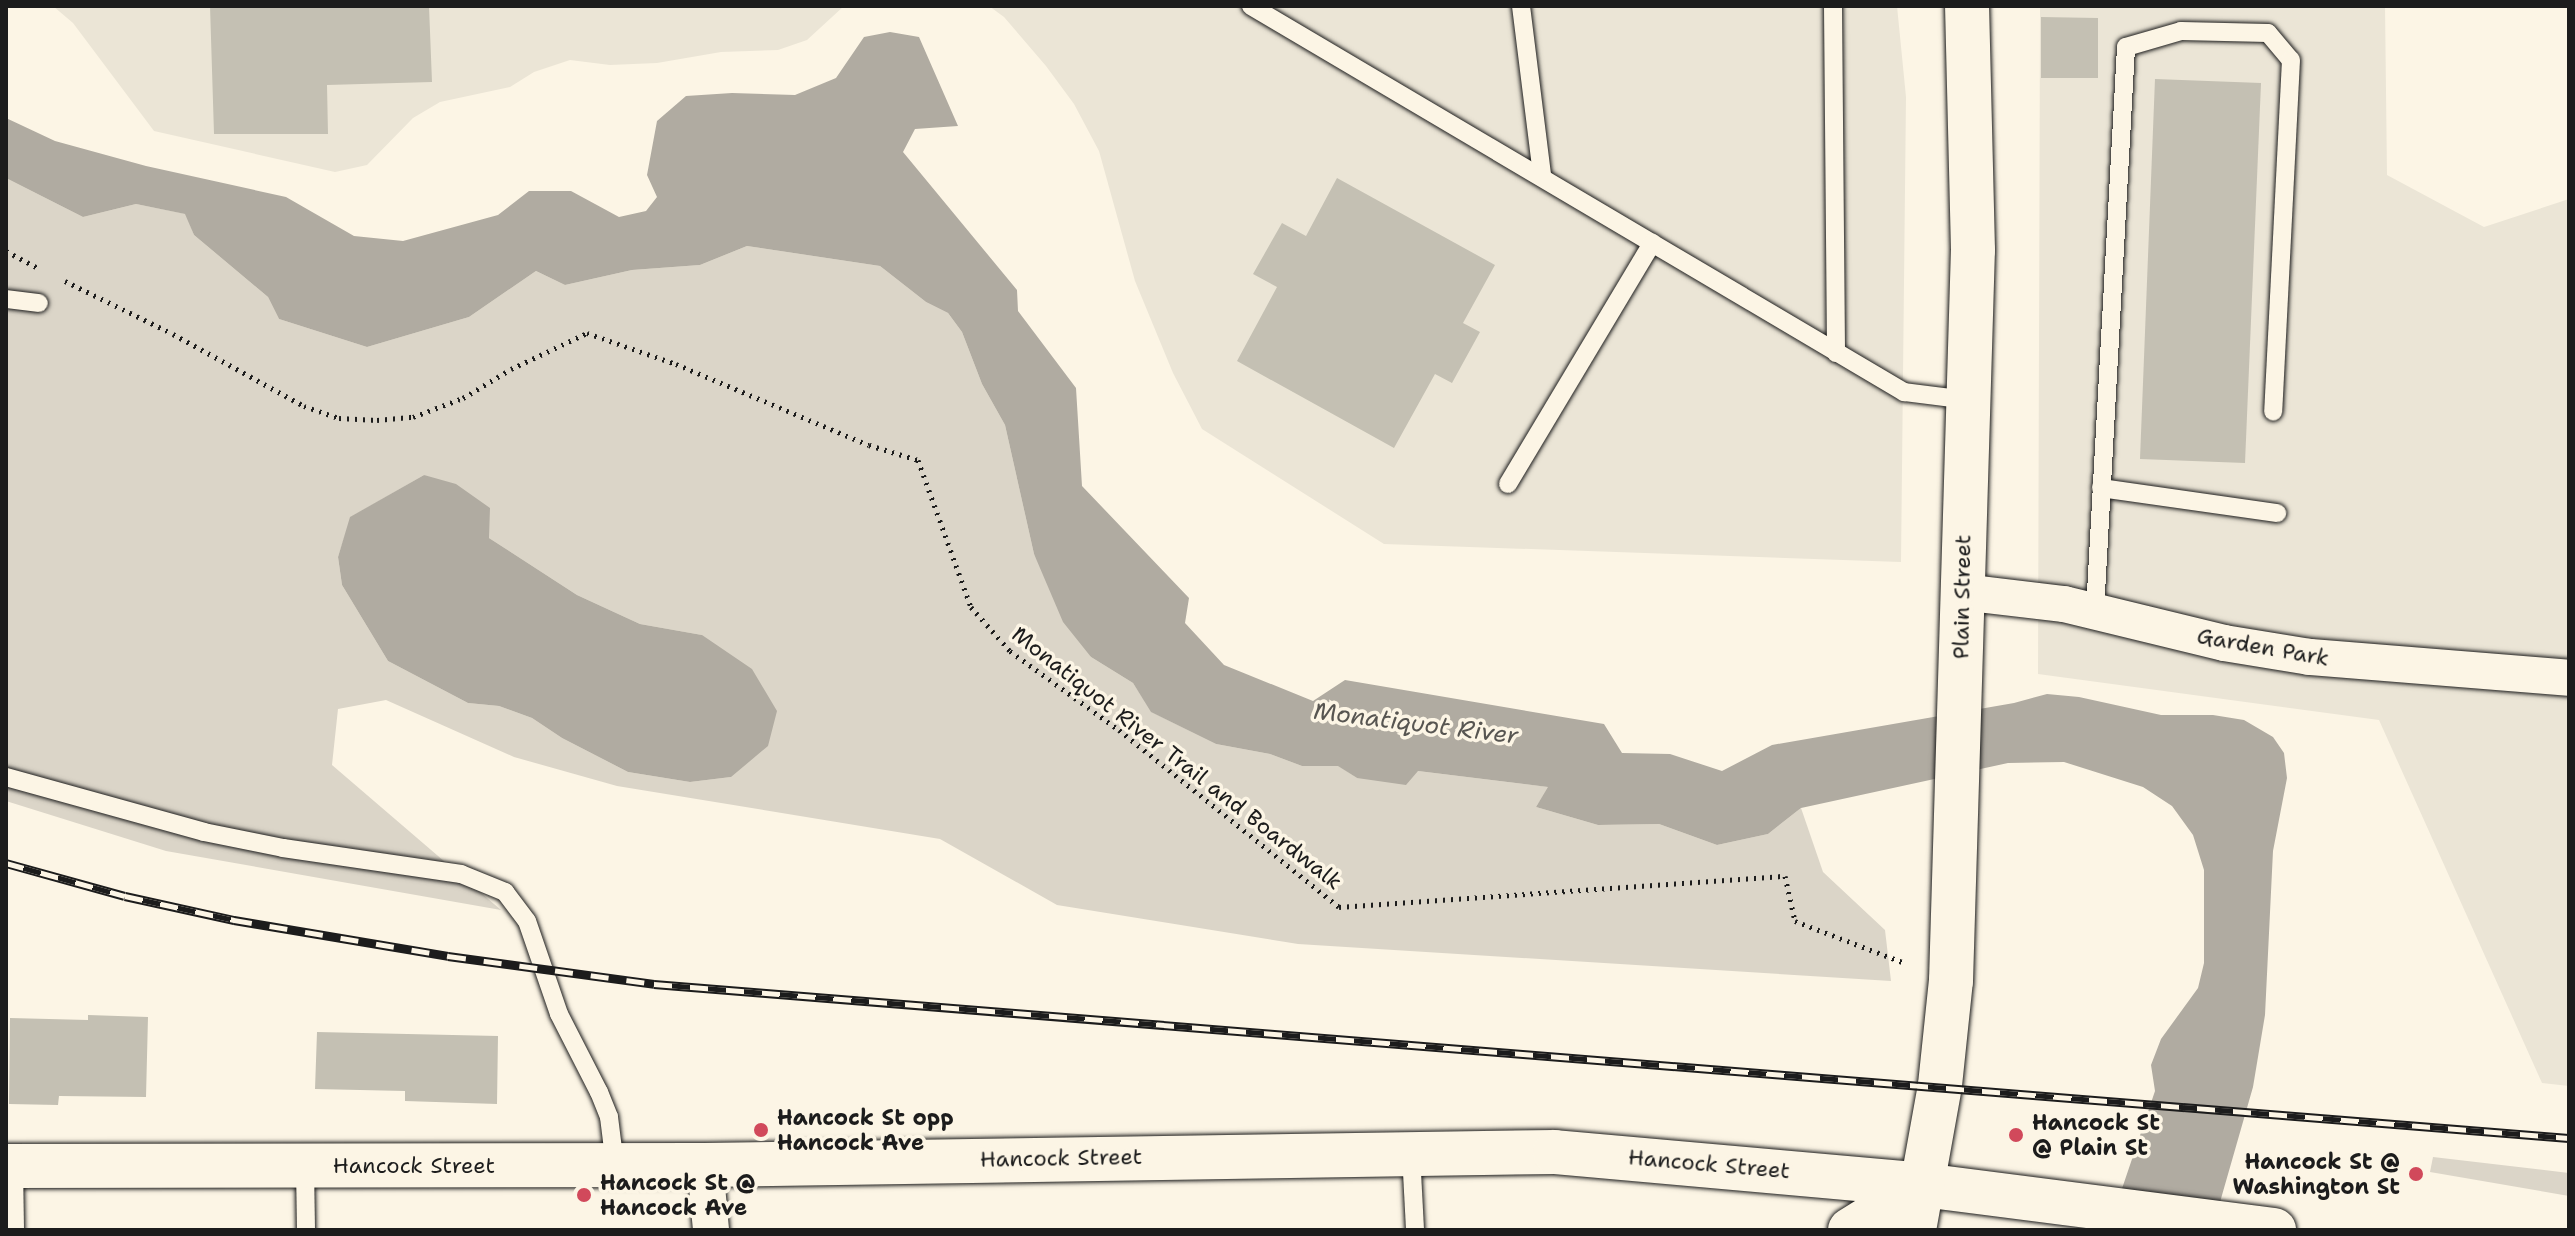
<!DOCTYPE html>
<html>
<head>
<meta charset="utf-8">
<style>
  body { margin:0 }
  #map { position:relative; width:2575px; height:1236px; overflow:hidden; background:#fcf5e5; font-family:"Shantell Sans",sans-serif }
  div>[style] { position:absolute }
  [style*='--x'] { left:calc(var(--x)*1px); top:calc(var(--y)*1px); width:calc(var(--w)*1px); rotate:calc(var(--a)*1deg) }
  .built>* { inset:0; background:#ebe5d6 }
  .green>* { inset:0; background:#dbd5c8 }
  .water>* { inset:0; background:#b0aba1 }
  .building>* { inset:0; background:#c4c0b3 }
  .path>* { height:5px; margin-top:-2.5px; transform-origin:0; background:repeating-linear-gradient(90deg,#1c1c1c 0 2px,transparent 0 8px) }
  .roads { filter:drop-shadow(0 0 2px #1c1c1c) drop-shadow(0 0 2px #1c1c1c) }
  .lane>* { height:18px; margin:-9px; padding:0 9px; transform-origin:9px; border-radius:9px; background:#fcf5e5 }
  .street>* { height:36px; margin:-18px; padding:0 18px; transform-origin:18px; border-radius:18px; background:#fcf5e5 }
  .secondary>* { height:44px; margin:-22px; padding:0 22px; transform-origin:22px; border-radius:22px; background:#fcf5e5 }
  .rail>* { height:9px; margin-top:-4.5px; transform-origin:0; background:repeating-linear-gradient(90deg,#fcf5e5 0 18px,#1c1c1c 0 36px); box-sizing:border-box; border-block:2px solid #1c1c1c }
  .dots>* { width:22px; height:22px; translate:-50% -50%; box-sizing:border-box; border:4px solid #fcf5e5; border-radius:50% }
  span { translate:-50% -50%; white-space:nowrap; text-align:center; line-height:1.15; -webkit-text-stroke:7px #fcf5e5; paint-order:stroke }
  .street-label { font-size:22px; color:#1c1c1c }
  .poi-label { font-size:22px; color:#1c1c1c; font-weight:700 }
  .left { translate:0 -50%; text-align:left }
  .right { translate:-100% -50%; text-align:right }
  .water-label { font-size:24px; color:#575551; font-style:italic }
  .frame { position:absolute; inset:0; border:8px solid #1c1c1c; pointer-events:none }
</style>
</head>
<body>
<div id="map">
  <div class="built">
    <i style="clip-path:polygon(53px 6px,844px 6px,807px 40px,778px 50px,721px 52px,657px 63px,610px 65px,570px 60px,534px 72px,510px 87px,440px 102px,413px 118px,367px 165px,335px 172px,154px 131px,73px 23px)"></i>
    <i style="clip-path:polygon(989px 6px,1897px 6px,1906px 97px,1901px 562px,1384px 544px,1202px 429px,1173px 373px,1135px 281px,1099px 151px,1074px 104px,1046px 66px,1004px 17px)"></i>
    <i style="clip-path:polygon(2040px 6px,2385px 6px,2387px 175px,2484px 227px,2569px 199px,2569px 1086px,2542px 1083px,2379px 720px,2038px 674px)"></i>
  </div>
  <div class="green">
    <i style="clip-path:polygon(evenodd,6px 178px,83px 217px,136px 204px,186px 214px,194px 235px,268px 297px,279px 319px,367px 347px,469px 317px,536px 271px,565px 285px,632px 270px,700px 265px,747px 246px,880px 266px,926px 302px,948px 313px,962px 332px,982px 384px,1005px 425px,1034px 554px,1091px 657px,1133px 683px,1152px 712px,1216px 744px,1270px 754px,1302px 766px,1339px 766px,1357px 778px,1418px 771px,1549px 787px,1536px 807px,1598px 825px,1659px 824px,1717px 845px,1768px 834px,1801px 808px,1823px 872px,1885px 930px,1891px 981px,1298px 944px,1057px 905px,940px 839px,617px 786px,514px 757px,386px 700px,338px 709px,332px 765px,501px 910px,166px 851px,6px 801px,6px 178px,424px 475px,489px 538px,577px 595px,640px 624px,702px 635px,731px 777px,690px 782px,628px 772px,562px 738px,532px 718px,499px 706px,468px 703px,388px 661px,342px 585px,338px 557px,351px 517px,424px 475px)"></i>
    <i style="clip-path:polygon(2433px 1157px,2569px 1173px,2569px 1196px,2430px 1172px)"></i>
  </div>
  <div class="water">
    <i style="clip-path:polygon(890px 32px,919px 37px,958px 126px,915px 129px,903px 152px,1017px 290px,1018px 311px,1076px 388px,1082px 486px,1189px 598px,1185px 623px,1224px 665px,1313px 701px,1345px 680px,1604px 724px,1622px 753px,1670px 754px,1722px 771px,1772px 745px,2014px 703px,2047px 694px,2079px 697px,2161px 715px,2213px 715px,2244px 720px,2273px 737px,2284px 753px,2287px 778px,2273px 851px,2265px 1015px,2253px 1087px,2212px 1230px,2108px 1230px,2155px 1091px,2151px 1065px,2161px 1039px,2198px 988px,2204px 963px,2204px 870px,2193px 835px,2172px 806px,2143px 787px,2064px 762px,2008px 763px,1801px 808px,1768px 834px,1717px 845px,1659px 824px,1598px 825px,1536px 807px,1548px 787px,1418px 771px,1406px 785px,1357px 778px,1338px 766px,1302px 766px,1270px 754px,1216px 744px,1151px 712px,1133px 683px,1091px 657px,1063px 622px,1034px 554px,1005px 425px,982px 384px,962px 332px,948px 313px,926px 302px,880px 266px,747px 246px,700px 265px,632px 270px,565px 285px,536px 271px,469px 317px,367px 347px,279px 319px,268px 297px,194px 235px,185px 214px,136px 204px,83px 217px,6px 178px,6px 118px,55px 141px,146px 166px,286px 197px,354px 236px,403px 241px,498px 215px,529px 191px,571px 191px,619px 217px,646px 211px,657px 197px,647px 175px,657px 121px,686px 96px,732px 93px,795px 95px,836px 78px,864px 37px)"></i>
    <i style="clip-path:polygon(424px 475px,456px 484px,490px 508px,489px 538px,577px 595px,640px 624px,702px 635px,752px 669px,777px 711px,768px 746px,731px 777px,690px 782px,628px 772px,562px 738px,532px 718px,499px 706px,468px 703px,388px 661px,342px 585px,338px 557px,350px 517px)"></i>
  </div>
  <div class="building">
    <i style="clip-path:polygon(210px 6px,429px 6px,432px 82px,327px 85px,328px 134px,214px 134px)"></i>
    <i style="clip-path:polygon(2041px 17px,2098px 18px,2098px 78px,2041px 78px)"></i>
    <i style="clip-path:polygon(2155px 79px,2261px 83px,2245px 463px,2140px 459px)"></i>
    <i style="clip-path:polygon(1337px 178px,1495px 265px,1463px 323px,1480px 332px,1452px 383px,1435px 374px,1394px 448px,1237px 361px,1277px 287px,1253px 274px,1282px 223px,1306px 236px)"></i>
    <i style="clip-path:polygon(88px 1015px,148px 1017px,146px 1097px,59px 1096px,58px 1105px,9px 1104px,10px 1018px,88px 1020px)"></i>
    <i style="clip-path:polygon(317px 1032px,498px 1036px,497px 1104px,405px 1101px,405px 1091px,315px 1089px)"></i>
  </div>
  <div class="path">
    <i style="--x:6;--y:251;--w:36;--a:28"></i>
    <i style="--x:65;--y:281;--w:120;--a:26.1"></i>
    <i style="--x:173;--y:334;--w:149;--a:28.8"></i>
    <i style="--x:304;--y:406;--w:37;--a:19"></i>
    <i style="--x:339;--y:418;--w:38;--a:3"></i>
    <i style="--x:377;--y:420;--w:36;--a:-5"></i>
    <i style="--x:413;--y:417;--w:53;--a:-20.8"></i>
    <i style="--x:463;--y:398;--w:56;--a:-31.1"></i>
    <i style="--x:511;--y:369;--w:84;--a:-25.3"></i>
    <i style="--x:587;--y:333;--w:94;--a:19.2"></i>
    <i style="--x:676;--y:364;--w:209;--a:22.8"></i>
    <i style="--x:869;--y:445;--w:51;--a:17"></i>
    <i style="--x:918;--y:460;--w:156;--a:70.2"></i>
    <i style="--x:971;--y:607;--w:59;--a:48.4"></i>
    <i style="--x:1010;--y:651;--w:135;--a:35.9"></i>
    <i style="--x:1119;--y:730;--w:282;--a:38.8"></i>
    <i style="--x:1339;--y:907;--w:447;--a:-4"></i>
    <i style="--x:1785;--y:876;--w:46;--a:77.5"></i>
    <i style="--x:1795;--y:921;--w:118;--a:20.9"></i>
  </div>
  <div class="roads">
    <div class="lane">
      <i style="--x:1251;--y:6;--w:759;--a:30.59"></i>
      <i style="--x:1904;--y:392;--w:64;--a:7.2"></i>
      <i style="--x:1521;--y:6;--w:170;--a:82.9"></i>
      <i style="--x:1833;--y:6;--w:347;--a:89.5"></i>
      <i style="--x:6;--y:299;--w:33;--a:7"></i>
      <i style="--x:1508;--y:484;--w:281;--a:-59.1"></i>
      <i style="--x:2101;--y:488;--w:178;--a:8.1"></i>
      <i style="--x:2095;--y:611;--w:565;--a:-86.85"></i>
      <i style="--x:2126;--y:47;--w:57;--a:-16.2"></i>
      <i style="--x:2181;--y:31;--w:87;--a:1.3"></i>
      <i style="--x:2268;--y:33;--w:35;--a:50"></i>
      <i style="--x:2291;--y:60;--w:352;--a:92.9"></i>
      <i style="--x:6;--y:777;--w:205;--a:15.5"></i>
      <i style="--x:204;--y:832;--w:81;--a:11.4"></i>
      <i style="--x:283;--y:848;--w:180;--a:8.3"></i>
      <i style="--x:461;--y:874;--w:48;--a:22.2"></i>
      <i style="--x:505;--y:892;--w:36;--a:53"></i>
      <i style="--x:527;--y:921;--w:98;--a:71"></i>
      <i style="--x:559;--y:1014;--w:88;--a:62.9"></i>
      <i style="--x:599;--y:1092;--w:27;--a:68"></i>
      <i style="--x:609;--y:1117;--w:48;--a:82.9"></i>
      <i style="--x:1411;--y:1153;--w:77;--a:87"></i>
      <i style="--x:14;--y:1166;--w:64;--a:89.1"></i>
      <i style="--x:305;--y:1166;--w:64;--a:89.1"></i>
    </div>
    <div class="street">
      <i style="--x:1962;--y:592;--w:103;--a:6.7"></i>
      <i style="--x:2064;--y:604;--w:165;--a:13.7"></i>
      <i style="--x:2224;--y:643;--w:87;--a:9.2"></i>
      <i style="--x:2310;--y:657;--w:260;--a:4.6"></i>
      <i style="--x:705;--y:1165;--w:65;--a:84.7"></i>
    </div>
    <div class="secondary">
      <i style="--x:6;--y:1166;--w:699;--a:-0.08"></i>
      <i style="--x:705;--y:1165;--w:850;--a:-0.88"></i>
      <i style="--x:1555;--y:1152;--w:369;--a:5.1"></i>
      <i style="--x:1923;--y:1185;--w:354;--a:7.3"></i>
      <i style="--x:1850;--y:1230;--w:86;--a:-31.7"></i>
      <i style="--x:1914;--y:1230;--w:147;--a:-79.8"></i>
      <i style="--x:1940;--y:1085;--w:105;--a:-84"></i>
      <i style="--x:1951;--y:981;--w:731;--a:-88.28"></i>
      <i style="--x:1973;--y:250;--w:244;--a:-91.4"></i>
    </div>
  </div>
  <div class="rail">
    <i style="--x:6;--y:863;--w:123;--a:15.5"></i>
    <i style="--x:125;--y:896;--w:112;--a:12.4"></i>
    <i style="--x:234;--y:920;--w:217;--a:9.5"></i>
    <i style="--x:448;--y:956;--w:208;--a:7.7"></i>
    <i style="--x:654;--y:984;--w:1921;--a:4.6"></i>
  </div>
  <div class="dots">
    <i style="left:761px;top:1130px;background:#d1495b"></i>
    <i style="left:2016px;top:1135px;background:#d1495b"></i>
    <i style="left:2416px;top:1174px;background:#d1495b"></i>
    <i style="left:584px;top:1195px;background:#d1495b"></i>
  </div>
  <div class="street-label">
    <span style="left:1962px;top:597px;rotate:-89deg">Plain Street</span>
    <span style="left:2263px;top:647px;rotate:10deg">Garden Park</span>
    <span style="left:1177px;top:758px;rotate:38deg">Monatiquot River Trail and Boardwalk</span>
    <span style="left:1061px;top:1158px;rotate:-1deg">Hancock Street</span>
    <span style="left:1709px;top:1164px;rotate:5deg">Hancock Street</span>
    <span style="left:414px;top:1166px">Hancock Street</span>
  </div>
  <div class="poi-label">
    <span class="left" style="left:777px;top:1130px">Hancock St opp<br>Hancock Ave</span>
    <span class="left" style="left:2032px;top:1135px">Hancock St<br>@ Plain St</span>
    <span class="right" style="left:2400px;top:1174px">Hancock St @<br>Washington St</span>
    <span class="left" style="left:600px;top:1195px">Hancock St @<br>Hancock Ave</span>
  </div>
  <div class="water-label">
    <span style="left:1416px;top:724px;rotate:7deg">Monatiquot River</span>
  </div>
  <div class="frame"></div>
</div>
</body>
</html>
